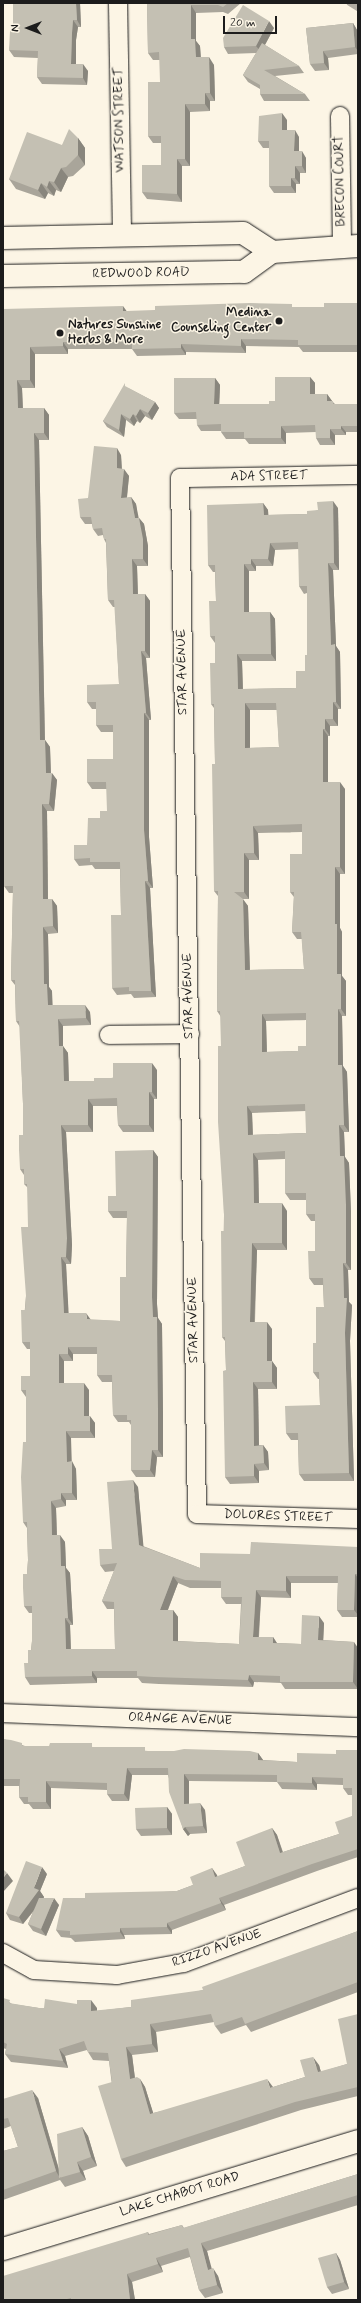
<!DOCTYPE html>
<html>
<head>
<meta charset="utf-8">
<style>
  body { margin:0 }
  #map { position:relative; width:361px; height:2303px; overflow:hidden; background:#fcf5e5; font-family:Mynerve,sans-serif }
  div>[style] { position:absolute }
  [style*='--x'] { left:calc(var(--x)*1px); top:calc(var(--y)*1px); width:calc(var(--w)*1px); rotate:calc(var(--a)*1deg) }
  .stream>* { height:5.5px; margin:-2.75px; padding:0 2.75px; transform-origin:2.75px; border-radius:2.75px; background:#b0aba1 }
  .roads { filter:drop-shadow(0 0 1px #1c1c1c) drop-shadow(0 0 1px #1c1c1c) }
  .street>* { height:18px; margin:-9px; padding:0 9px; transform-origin:9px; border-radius:9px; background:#fcf5e5 }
  .secondary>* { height:22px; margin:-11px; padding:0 11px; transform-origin:11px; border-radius:11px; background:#fcf5e5 }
  .wall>* { inset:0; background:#a9a59a }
  .shaded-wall>* { inset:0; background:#89867d }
  .building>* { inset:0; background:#c4c0b3 }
  .dots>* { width:11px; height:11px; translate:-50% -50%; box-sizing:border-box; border:2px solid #fcf5e5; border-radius:50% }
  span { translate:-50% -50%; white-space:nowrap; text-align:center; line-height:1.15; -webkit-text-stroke:3px #fcf5e5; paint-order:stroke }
  .street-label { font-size:13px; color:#1c1c1c }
  .poi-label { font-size:13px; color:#1c1c1c; font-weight:700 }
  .right { translate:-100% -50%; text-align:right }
  .left { translate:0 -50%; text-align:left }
  .frame { position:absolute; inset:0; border:4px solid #1c1c1c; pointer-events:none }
  .north { position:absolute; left:8px; top:8px; width:40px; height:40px; -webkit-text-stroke:3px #fcf5e5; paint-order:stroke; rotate:270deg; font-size:11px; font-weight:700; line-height:16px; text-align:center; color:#1c1c1c }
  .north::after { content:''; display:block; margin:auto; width:14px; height:18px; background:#1c1c1c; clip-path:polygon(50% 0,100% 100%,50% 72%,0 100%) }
  .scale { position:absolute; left:223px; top:16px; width:54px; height:18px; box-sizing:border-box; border:2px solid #1c1c1c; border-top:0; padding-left:5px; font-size:12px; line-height:14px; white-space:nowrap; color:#1c1c1c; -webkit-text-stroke:3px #fcf5e5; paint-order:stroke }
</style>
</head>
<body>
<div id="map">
  <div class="stream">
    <i style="--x:350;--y:3;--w:9;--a:32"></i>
  </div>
  <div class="roads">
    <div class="street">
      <i style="--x:118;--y:3;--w:233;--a:89"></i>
      <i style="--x:340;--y:116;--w:131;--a:89.1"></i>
      <i style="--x:358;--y:475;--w:178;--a:179"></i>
      <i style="--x:180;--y:478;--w:1036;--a:89.06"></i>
      <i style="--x:197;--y:1514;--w:161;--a:1.8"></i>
      <i style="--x:109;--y:1035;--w:81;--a:-0.7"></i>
      <i style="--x:3;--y:1713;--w:355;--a:2.3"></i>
      <i style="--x:3;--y:1953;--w:35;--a:29"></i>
      <i style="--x:34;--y:1970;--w:83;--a:3.4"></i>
      <i style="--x:117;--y:1975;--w:68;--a:-10.2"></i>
      <i style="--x:184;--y:1963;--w:186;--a:-20.5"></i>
    </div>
    <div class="secondary">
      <i style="--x:3;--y:238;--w:240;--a:-1.2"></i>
      <i style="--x:243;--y:233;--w:35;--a:33"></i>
      <i style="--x:3;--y:276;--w:241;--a:-1"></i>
      <i style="--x:244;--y:272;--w:34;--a:-36"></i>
      <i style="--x:272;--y:252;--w:86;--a:-4"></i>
      <i style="--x:3;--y:2249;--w:371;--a:-16.9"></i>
    </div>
  </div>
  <div class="wall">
    <i style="clip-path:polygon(13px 3px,80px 3px,81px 27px,78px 27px,76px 40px,76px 64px,88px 71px,87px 85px,42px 84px,37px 77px,38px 58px,14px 57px,9px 50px,13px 31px)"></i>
    <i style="clip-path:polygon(147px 3px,241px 3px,228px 14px,223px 12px,196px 13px,196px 41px,200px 46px,201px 57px,214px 65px,215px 101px,210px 101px,210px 111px,190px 112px,190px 166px,182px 166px,182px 202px,147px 199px,142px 192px,161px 165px,161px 143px,153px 143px,148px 136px,160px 82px,160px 60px,153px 60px,148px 53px)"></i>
    <i style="clip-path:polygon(353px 23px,357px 30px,358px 54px,328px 58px,329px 70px,315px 71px,310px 64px,306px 28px)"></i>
    <i style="clip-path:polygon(274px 28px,265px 45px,299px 66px,304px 73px,275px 76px,305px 94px,310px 101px,264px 101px,260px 94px,260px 89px,248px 82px,243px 75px,256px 53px,228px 54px,224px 47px)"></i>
    <i style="clip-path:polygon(287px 120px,287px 130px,299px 137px,299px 151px,306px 158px,306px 173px,300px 173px,300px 184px,296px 184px,296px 193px,274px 193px,269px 186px,269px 148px,263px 148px,258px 141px)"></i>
    <i style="clip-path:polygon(78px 138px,85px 148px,85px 165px,73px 176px,68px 177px,61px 192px,56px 190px,54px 196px,48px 193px,45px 199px,16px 189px,9px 179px,62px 145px)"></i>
    <i style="clip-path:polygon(evenodd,358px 303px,358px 352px,303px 352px,299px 347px,246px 346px,246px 353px,186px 352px,186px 355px,137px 356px,132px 349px,68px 349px,68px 354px,35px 354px,35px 388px,22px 388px,23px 408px,44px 408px,49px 415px,49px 440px,39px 440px,45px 740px,50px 747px,51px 773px,57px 780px,54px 811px,47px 811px,48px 899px,52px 899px,57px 906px,58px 933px,48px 934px,49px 987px,52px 991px,52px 1005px,90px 1012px,91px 1025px,63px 1026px,63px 1046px,68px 1053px,69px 1081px,94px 1081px,157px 1070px,157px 1099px,154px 1099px,154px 1132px,123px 1132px,118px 1125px,117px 1106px,93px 1106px,93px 1132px,66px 1132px,72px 1245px,71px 1264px,66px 1264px,68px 1313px,91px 1320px,120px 1321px,126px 1277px,127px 1218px,113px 1218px,108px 1211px,116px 1196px,153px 1150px,158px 1157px,157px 1304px,158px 1318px,162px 1324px,163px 1416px,163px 1457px,157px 1457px,155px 1477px,136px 1477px,131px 1470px,131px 1425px,129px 1422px,118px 1422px,113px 1415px,112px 1382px,102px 1382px,97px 1375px,97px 1354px,73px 1354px,73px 1361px,64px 1361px,64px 1383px,89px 1390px,89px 1416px,95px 1423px,95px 1438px,71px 1438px,71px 1461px,76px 1469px,77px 1500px,66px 1500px,66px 1506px,56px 1508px,57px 1535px,65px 1542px,66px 1568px,70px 1573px,73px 1625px,70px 1625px,71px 1649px,115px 1649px,114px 1609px,107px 1609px,102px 1601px,114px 1571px,105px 1572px,100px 1565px,112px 1549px,138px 1487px,143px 1546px,200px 1568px,250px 1554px,358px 1547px,358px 1617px,342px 1617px,337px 1610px,338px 1583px,291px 1583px,291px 1598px,261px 1597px,259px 1637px,273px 1637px,277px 1643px,301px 1644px,324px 1623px,323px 1640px,354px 1642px,358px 1689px,285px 1689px,281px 1683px,254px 1682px,253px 1687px,159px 1684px,142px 1683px,138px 1678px,97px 1678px,97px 1683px,30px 1685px,25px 1677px,31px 1650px,32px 1641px,32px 1613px,29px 1613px,24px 1606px,27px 1574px,28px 1560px,27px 1528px,23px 1522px,26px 1442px,26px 1397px,21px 1390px,30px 1376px,30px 1349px,27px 1349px,22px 1342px,26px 1296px,28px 1227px,28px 1188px,24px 1184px,24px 1175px,20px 1169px,23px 1135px,23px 1104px,20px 1027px,16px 1021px,15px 985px,11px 980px,13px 893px,9px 893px,4px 886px,3px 309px,127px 311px,295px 307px,324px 307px,358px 303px,178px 1583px,190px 1588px,221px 1588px,221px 1597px,226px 1604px,241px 1604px,239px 1644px,178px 1641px,178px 1617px,173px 1610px,168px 1610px,178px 1583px)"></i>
    <i style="clip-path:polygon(310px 377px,315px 383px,315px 394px,327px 394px,332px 401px,335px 404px,358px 404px,358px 432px,346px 432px,346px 435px,335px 435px,335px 445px,320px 445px,316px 438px,316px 432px,286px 433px,286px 444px,249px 444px,245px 439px,226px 439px,221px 432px,221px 431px,201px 431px,197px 425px,197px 419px,179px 419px,174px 413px,215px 378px,220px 385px,219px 404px,269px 404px,275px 401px)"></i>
    <i style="clip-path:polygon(128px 388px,155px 402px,159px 408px,152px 420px,145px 416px,140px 423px,137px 421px,134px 426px,126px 420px,124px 437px,107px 427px,103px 421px)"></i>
    <i style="clip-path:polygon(121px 455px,122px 469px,129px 476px,127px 498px,131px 497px,136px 504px,138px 518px,139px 518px,144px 524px,148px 546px,148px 566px,137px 566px,138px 594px,145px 594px,150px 601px,150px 658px,146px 658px,151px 720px,149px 720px,149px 837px,153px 888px,150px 888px,156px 997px,134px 998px,131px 994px,117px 995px,112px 988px,121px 915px,120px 869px,95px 869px,92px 865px,79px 866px,74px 859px,87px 845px,100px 818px,107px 811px,107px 789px,92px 789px,87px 782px,113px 759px,113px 732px,101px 732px,96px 725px,96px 709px,92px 709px,87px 702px,119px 684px,115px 607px,113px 607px,108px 600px,106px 543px,104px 539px,103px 535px,98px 536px,93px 529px,92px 524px,85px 524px,80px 517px,88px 498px)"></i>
    <i style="clip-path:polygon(evenodd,263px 503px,268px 510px,268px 515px,307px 514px,318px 510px,338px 508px,339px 570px,333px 570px,336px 646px,340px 652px,341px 709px,338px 709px,338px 726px,330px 726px,330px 736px,328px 736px,328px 782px,345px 789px,345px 874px,340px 874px,340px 928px,342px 932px,342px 976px,346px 981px,346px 1016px,342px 1016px,343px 1066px,347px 1072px,348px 1099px,349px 1132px,344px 1132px,345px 1157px,349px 1163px,351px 1212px,351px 1270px,348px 1270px,349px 1302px,352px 1305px,350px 1341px,354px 1481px,304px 1481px,299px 1474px,298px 1440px,291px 1440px,286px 1433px,320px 1405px,319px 1379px,318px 1379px,313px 1372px,316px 1343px,324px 1307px,323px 1285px,314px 1285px,309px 1278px,315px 1251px,315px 1221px,311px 1221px,306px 1214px,306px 1200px,290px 1200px,285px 1193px,285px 1159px,258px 1160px,259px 1203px,287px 1211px,287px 1250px,257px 1250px,255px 1322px,272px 1329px,272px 1361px,277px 1368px,277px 1389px,258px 1389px,259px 1445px,263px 1445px,268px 1452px,269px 1470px,259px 1471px,259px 1483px,230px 1484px,225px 1477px,226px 1370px,225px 1341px,222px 1337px,224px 1215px,221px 1017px,217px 1011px,218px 896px,214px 891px,215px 764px,214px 708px,211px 704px,215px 663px,215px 643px,210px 636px,216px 601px,215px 572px,213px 572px,208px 565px,263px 503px,299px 549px,299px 586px,304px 594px,307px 593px,307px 655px,305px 671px,296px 688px,243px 689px,242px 661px,276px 661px,275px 619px,270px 612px,249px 612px,249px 571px,256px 571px,256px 566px,273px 566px,275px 550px,299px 549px,263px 503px,250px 710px,277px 710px,279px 747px,250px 748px,250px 710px,263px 503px,302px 832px,302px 854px,290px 892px,294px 897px,292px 932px,297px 939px,302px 939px,304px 969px,250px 970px,248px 906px,242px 899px,249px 899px,249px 860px,259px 860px,258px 833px,302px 832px,263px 503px,306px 1020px,306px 1046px,298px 1051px,267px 1052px,266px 1021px,306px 1020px,263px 503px,306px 1111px,306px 1133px,253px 1135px,252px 1113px,306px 1111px)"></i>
    <i style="clip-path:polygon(3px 1739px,25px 1746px,95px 1747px,148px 1751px,258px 1753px,263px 1760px,297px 1762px,358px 1750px,358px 1857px,317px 1871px,224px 1905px,226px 1910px,172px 1930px,172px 1934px,124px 1935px,125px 1939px,75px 1942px,71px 1938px,61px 1937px,56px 1930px,85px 1898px,177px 1891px,193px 1885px,212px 1868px,217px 1877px,245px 1866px,272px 1828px,277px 1835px,283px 1852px,339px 1834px,352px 1816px,352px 1795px,348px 1795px,343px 1788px,343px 1785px,317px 1784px,317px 1790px,282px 1789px,277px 1782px,189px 1781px,189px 1804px,205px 1810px,207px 1833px,190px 1834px,188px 1836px,183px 1829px,168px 1775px,132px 1775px,129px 1801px,112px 1801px,107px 1794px,107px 1790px,51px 1788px,51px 1809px,33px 1809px,29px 1804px,24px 1804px,19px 1797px,19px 1786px,3px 1786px)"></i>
    <i style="clip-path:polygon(167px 1807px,172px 1814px,172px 1835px,141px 1836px,136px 1829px)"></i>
    <i style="clip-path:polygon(47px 1874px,40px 1891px,44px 1897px,44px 1898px,59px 1905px,46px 1936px,33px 1931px,28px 1924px,33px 1912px,23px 1924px,10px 1920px,6px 1913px)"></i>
    <i style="clip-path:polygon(358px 1931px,358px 1992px,251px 2032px,246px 2025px,221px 2034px,215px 2026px,214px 2022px,156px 2032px,158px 2052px,132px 2055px,135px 2078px,140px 2079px,145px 2087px,153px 2113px,273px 2087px,305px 2077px,319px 2065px,321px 2072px,347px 2064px,358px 2014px,358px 2096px,301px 2110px,126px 2167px,121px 2159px,109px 2061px,93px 2060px,88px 2052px,87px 2050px,65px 2056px,68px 2068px,11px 2062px,5px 2054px,6px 2049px,3px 2048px,3px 1998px,12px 2004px,39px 2008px,97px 2008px,97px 2011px,131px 2007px,203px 1990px)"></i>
    <i style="clip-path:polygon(38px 2098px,59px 2169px,82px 2127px,88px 2136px,97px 2166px,83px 2171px,86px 2180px,65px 2187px,60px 2180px,3px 2200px,3px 2151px,18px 2147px,11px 2126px,3px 2129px,3px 2099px)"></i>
    <i style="clip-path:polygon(358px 2174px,358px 2205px,207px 2251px,211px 2269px,218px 2276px,223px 2293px,205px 2298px,199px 2290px,190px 2257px,161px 2266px,163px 2272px,132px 2282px,135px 2300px,3px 2300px,148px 2232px,149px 2234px,182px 2225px,184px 2228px)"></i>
    <i style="clip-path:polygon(336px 2253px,340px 2260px,349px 2289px,332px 2294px,327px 2287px)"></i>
  </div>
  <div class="shaded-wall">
    <i style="clip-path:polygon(76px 3px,80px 3px,81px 27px,77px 20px)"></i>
    <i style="clip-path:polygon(191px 5px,196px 13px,196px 41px,200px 46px,201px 64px,196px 57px,191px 39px)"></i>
    <i style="clip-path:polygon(73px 20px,78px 27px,76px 40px,76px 70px,71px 64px,72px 33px)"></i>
    <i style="clip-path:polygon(269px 21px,274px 28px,261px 52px,256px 46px)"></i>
    <i style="clip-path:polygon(353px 23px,357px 30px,358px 51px,355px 47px)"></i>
    <i style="clip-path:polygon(323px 51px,328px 58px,329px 70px,324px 63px)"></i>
    <i style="clip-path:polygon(209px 57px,214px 65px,215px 101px,210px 93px)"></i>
    <i style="clip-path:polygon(83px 64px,88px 71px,87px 85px,83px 78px)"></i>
    <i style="clip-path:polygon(205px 93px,210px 101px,210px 111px,205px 104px)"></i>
    <i style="clip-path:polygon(185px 104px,190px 112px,190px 166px,185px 159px)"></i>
    <i style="clip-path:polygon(282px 113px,287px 120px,287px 137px,282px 130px)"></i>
    <i style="clip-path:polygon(295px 130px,299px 137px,299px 158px,294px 151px)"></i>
    <i style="clip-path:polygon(78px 138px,85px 148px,85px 165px,78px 155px)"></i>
    <i style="clip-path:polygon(302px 151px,306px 158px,306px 173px,302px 166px)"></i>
    <i style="clip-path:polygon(177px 159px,182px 166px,182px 202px,177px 194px)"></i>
    <i style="clip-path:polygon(295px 166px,300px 173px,300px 184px,295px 178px)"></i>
    <i style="clip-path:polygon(61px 168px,68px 177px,61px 192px,54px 182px)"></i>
    <i style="clip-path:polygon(291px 178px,296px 184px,296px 193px,291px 186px)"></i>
    <i style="clip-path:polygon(49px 181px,56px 190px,54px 196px,47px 187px)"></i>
    <i style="clip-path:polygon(41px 183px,48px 193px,45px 199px,38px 190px)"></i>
    <i style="clip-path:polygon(123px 306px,128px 313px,123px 311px)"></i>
    <i style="clip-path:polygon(241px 339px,246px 346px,246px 353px,241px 346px)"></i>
    <i style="clip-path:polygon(63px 342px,68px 349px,68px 354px,63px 346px)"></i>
    <i style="clip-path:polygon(181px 344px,186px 352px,186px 355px,181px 348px)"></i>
    <i style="clip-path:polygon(30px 347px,35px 354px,35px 388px,30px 380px)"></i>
    <i style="clip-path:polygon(310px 377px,315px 383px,315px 401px,310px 394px)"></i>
    <i style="clip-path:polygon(215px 378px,220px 385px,219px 411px,214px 404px)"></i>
    <i style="clip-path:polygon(17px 380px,22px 388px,23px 415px,18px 408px)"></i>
    <i style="clip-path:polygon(327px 394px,332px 401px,332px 408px,327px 401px)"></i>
    <i style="clip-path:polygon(155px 402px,159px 408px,152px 420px,148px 413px)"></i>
    <i style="clip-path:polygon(44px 408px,49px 415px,49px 440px,44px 433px)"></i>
    <i style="clip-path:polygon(140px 409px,145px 416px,140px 423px,136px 416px)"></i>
    <i style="clip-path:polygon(121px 414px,126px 420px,124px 437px,119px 430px)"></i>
    <i style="clip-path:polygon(133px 414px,137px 421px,134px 426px,130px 419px)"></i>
    <i style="clip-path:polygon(281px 426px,286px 433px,286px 444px,281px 438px)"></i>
    <i style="clip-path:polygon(341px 426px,346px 432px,346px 435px,341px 429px)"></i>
    <i style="clip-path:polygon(330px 429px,335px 435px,335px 445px,330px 438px)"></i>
    <i style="clip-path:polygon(34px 433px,39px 440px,45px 747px,40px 740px)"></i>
    <i style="clip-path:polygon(117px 448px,121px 455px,122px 475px,117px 468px)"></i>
    <i style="clip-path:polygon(124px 469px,129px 476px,126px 505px,121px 498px)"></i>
    <i style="clip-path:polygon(131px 497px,136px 504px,140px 525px,135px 518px)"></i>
    <i style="clip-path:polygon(333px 501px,338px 508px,339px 570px,334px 563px)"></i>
    <i style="clip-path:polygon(263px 503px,268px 510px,269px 522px,264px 515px)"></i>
    <i style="clip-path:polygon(139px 518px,144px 524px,148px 546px,148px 566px,143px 559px)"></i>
    <i style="clip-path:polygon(270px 543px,275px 550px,273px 566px,268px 559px)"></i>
    <i style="clip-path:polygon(132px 559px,137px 566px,138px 601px,133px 594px)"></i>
    <i style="clip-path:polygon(251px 559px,256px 566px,256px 571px,251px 564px)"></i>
    <i style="clip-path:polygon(328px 563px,333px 570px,336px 646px,340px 652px,341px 709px,336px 702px,331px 645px)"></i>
    <i style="clip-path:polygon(244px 564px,249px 571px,249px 619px,244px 612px)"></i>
    <i style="clip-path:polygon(145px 594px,150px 601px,150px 658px,145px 651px)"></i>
    <i style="clip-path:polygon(270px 612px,275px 619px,276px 661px,271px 654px)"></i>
    <i style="clip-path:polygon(141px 651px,146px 658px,151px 720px,146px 713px)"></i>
    <i style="clip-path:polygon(237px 654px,242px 661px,243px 696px,238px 689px)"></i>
    <i style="clip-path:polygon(333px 702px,338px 709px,338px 726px,333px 719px)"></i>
    <i style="clip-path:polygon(245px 703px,250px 710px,250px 755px,245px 748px)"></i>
    <i style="clip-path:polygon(144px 713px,149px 720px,149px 837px,153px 888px,148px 881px,144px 830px)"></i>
    <i style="clip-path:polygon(325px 719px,330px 726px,330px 736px,325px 729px)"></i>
    <i style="clip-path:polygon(323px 729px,328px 736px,328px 789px,323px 782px)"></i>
    <i style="clip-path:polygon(45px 740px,50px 747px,51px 780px,46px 773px)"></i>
    <i style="clip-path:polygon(52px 773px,57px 780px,54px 811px,49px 804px)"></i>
    <i style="clip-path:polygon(340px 782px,345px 789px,345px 874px,340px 867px)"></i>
    <i style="clip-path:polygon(42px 804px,47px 811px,48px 906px,43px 899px)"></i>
    <i style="clip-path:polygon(253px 826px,258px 833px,259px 860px,254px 853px)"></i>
    <i style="clip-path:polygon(244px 853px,249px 860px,249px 899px,244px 892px)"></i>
    <i style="clip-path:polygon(335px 867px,340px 874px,340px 928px,342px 932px,342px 976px,346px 981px,346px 1016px,341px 1009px,337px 974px,335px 924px)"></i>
    <i style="clip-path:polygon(145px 881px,150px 888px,156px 997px,151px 991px)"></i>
    <i style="clip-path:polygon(52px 899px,57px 906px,58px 933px,53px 926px)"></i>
    <i style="clip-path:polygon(243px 899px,248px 906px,250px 978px,245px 970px)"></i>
    <i style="clip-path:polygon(43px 927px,48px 934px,49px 987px,52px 991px,53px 1013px,48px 1005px,44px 984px)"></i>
    <i style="clip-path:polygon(85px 1005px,90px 1012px,91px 1025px,86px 1018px)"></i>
    <i style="clip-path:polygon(338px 1009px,342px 1016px,343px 1066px,347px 1072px,349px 1132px,344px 1125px,338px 1065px)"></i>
    <i style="clip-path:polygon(262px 1014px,266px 1021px,267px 1059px,262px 1052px)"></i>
    <i style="clip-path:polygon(58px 1019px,63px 1026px,63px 1046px,68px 1053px,69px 1088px,64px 1081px,59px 1046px)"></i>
    <i style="clip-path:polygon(152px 1063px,157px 1070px,157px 1099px,152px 1092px)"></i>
    <i style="clip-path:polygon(149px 1092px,154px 1099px,154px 1132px,149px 1125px)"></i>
    <i style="clip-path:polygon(88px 1099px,93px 1106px,93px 1132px,88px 1125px)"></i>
    <i style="clip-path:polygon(247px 1106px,252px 1113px,253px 1142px,248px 1135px)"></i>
    <i style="clip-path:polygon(61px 1125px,66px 1132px,72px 1245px,71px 1264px,66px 1257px)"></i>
    <i style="clip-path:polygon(339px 1125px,344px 1132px,345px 1157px,349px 1163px,351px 1212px,351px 1270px,346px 1263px,340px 1156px)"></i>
    <i style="clip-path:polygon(153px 1150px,158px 1157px,157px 1304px,158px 1318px,162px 1324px,163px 1416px,163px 1457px,158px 1450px,152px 1297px)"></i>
    <i style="clip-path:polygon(253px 1153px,258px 1160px,259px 1211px,254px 1203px)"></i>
    <i style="clip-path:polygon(282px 1203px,287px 1211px,287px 1250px,282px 1243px)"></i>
    <i style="clip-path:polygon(252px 1243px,257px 1250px,254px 1329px,250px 1322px)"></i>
    <i style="clip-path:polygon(61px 1257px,66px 1264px,69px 1320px,64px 1313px)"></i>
    <i style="clip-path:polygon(343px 1263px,348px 1270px,349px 1302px,352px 1305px,350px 1341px,354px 1481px,349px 1473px)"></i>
    <i style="clip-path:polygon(86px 1313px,91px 1320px,87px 1319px)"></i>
    <i style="clip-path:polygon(267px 1322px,272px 1329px,272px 1361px,277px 1368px,277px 1389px,272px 1382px,267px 1361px)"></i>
    <i style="clip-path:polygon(68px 1347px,73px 1354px,73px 1361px,68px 1354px)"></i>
    <i style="clip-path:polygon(59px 1354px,64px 1361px,64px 1390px,59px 1383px)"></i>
    <i style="clip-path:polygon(253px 1382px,258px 1389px,259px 1453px,254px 1446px)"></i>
    <i style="clip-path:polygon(84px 1383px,89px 1390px,89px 1423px,84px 1416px)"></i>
    <i style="clip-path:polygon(90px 1416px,95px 1423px,95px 1438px,90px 1431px)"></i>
    <i style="clip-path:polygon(66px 1431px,71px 1438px,72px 1469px,67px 1462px)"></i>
    <i style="clip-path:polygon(263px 1445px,268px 1452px,269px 1470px,264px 1463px)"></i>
    <i style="clip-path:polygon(152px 1450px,157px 1457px,155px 1477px,150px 1470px)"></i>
    <i style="clip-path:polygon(72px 1461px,76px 1469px,77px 1500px,72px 1493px)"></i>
    <i style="clip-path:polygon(254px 1464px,259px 1471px,259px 1483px,254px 1476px)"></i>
    <i style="clip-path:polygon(133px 1480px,138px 1487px,144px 1552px,139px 1545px)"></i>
    <i style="clip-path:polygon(61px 1493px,66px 1500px,66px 1506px,61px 1499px)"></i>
    <i style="clip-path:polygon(51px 1501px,56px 1508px,57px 1542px,52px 1535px)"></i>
    <i style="clip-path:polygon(60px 1535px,65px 1542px,66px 1568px,70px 1573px,73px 1625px,68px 1618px,61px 1566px)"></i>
    <i style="clip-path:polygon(355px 1574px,358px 1578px,358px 1615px,354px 1610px)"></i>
    <i style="clip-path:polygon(173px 1576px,178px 1583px,165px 1617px,160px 1610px)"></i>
    <i style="clip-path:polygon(286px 1576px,291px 1583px,291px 1598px,286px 1591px)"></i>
    <i style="clip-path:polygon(256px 1590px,261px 1597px,258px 1644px,253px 1637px)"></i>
    <i style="clip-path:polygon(173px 1610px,178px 1617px,178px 1648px,173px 1641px)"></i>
    <i style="clip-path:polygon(319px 1616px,324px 1623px,323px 1647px,318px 1640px)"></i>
    <i style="clip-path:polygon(65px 1618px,70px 1625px,71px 1656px,66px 1649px)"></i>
    <i style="clip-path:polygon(273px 1637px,278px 1645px,273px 1643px)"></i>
    <i style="clip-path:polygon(354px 1642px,358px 1648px,358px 1689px,353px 1682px)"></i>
    <i style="clip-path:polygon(92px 1671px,97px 1678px,97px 1683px,92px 1676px)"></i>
    <i style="clip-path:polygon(249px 1675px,254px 1682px,253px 1687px,248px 1680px)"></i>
    <i style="clip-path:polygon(258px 1753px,263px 1760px,263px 1767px,258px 1760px)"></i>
    <i style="clip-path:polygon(127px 1768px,132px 1775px,129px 1801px,124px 1794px)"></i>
    <i style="clip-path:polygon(184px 1774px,189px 1781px,189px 1811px,184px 1804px)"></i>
    <i style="clip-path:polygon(312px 1777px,317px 1784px,317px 1790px,312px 1783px)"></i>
    <i style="clip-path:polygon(46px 1781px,51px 1788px,51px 1809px,46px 1802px)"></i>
    <i style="clip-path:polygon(200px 1803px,205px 1810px,207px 1833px,203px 1826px)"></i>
    <i style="clip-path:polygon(167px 1807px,172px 1814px,172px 1835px,167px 1828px)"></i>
    <i style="clip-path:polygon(185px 1827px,190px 1834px,188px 1836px,183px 1829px)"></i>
    <i style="clip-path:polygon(272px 1828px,277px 1835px,285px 1860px,280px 1853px)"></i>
    <i style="clip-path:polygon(42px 1867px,47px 1874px,40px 1891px,44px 1897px,23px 1924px,19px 1917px,34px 1888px)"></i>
    <i style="clip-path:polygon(212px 1868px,217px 1875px,220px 1884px,215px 1877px)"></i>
    <i style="clip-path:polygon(7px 1873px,13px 1881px,3px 1892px,3px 1878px)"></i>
    <i style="clip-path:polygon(54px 1898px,59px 1905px,46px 1936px,41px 1929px)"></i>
    <i style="clip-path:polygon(219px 1898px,224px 1905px,226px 1910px,221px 1903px)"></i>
    <i style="clip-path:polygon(167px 1923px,172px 1930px,172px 1934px,167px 1927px)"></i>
    <i style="clip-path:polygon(120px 1928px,124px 1935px,125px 1939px,120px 1932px)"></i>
    <i style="clip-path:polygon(91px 2000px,97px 2008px,97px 2019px,91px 2011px)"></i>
    <i style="clip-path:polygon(150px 2024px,156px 2032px,158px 2052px,152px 2044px)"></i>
    <i style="clip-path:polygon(126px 2047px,132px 2055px,136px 2087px,130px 2079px)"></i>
    <i style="clip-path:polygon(59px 2049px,65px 2056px,68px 2068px,63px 2061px)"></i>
    <i style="clip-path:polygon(313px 2057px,319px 2065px,323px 2080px,318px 2072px)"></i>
    <i style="clip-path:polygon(140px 2079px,145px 2087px,156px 2122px,150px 2114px)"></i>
    <i style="clip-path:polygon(267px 2079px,273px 2087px,270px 2088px)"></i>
    <i style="clip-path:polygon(32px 2090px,38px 2098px,61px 2177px,60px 2178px,56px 2171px)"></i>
    <i style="clip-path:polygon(82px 2127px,88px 2136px,97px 2166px,91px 2157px)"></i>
    <i style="clip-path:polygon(77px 2162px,83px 2171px,86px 2180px,80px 2172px)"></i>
    <i style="clip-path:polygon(201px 2243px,207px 2251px,214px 2277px,208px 2270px)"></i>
    <i style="clip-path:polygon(336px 2253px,340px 2260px,349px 2289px,344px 2282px)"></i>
    <i style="clip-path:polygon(156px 2258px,161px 2266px,163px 2272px,158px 2264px)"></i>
    <i style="clip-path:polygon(213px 2268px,218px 2276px,223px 2293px,217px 2285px)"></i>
    <i style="clip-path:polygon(127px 2274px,132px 2282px,135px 2300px,130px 2300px)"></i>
  </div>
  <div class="building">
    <i style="clip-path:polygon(13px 3px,76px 3px,77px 20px,73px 20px,72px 33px,71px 64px,83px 64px,83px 78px,37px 77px,38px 51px,9px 50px,10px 31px,13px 31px)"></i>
    <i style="clip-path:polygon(147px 3px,228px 3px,223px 7px,218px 5px,191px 5px,191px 39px,195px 39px,196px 57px,209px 57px,210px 93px,205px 93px,205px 104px,185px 104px,185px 159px,177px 159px,177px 194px,142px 192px,142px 165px,161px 165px,161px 136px,148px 136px,148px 82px,160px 82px,159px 52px,148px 53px)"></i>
    <i style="clip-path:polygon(243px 5px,269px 21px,256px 46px,224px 47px,223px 38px)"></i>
    <i style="clip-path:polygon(353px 23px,355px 47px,323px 51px,324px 63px,310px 64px,306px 28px)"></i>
    <i style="clip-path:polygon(262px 43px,299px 66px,264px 70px,305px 94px,260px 94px,260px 85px,243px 75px)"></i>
    <i style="clip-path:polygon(282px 113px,282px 130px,295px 130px,294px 151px,302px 151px,302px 166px,295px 166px,295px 178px,291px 178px,291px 186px,269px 186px,269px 141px,258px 141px,259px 116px)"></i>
    <i style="clip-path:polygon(69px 129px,78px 138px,78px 155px,66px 167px,61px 168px,54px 182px,49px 181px,47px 187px,41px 183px,38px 190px,9px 179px,27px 132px,62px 145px)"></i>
    <i style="clip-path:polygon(evenodd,250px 303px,292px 304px,292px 307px,324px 307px,324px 303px,358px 303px,358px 345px,298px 345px,298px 340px,241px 339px,241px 346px,181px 344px,181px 348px,132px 349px,132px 342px,63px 342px,63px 346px,30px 347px,30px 380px,17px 380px,18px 408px,44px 408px,44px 433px,34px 433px,40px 740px,45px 740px,46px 773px,52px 773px,49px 804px,42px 804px,43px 899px,52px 899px,53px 926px,43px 927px,44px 984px,47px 984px,48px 1005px,85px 1005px,86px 1018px,58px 1019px,59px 1046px,63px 1046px,64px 1081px,94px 1081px,94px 1078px,113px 1078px,113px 1063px,152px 1063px,152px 1092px,149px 1092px,149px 1125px,118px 1125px,117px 1098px,88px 1099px,88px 1125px,61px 1125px,67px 1238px,66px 1257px,61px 1257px,64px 1313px,86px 1313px,87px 1319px,120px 1321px,120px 1277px,126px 1277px,127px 1211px,108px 1211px,108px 1196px,116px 1196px,115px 1151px,153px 1150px,152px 1297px,153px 1317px,157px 1317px,158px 1409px,158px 1450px,152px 1450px,150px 1470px,131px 1470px,131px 1420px,127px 1420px,127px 1415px,113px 1415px,112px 1375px,97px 1375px,97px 1347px,68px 1347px,68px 1354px,59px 1354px,59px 1383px,84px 1383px,84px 1416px,90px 1416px,90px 1431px,66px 1431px,67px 1462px,72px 1461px,72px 1493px,61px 1493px,61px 1499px,51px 1501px,52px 1535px,60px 1535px,61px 1566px,65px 1566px,68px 1618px,65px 1618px,66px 1649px,115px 1649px,114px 1602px,102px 1601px,117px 1563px,100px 1565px,99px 1549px,112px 1549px,107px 1482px,133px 1480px,139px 1545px,200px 1568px,200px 1553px,250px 1554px,251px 1542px,358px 1547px,358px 1574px,355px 1574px,354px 1610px,337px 1610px,338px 1576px,286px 1576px,286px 1591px,256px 1590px,253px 1637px,273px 1637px,273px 1643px,301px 1644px,302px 1615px,319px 1616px,318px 1640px,354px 1642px,353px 1682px,280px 1682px,280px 1676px,249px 1675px,248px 1680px,154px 1677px,137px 1676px,137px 1671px,92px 1671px,92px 1676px,25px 1677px,24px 1663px,28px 1663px,28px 1650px,31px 1650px,32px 1641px,32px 1606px,24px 1606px,23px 1588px,23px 1574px,27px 1574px,28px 1560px,27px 1522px,23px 1522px,21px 1477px,23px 1442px,26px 1442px,26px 1390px,21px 1390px,21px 1376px,30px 1376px,30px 1342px,22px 1342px,21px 1310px,25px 1310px,26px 1296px,21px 1227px,28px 1227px,27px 1184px,24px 1184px,24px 1169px,20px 1169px,19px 1150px,19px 1135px,23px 1135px,23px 1104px,19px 1021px,16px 1021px,15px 980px,11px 980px,13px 886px,4px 886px,3px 835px,3px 309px,123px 306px,123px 311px,155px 311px,155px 306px,250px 303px,173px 1576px,185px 1580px,221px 1581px,221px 1597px,242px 1597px,239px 1644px,173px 1641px,173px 1610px,160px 1610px,173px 1576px)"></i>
    <i style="clip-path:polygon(275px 377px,310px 377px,310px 394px,327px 394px,327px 401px,333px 401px,333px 404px,358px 404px,358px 426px,341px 426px,341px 429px,330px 429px,330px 438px,316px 438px,315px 425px,281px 426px,281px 438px,244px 438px,244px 432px,221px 432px,221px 424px,197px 425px,196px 412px,174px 413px,174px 378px,215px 378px,214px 404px,269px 404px,269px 401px,275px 401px)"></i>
    <i style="clip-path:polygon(125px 383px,125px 386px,155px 402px,148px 413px,140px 409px,136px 416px,133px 414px,130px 419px,121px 414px,119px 430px,103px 421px)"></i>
    <i style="clip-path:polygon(94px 446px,117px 448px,117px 468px,124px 469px,121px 498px,131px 497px,135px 518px,139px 518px,143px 539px,143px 559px,132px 559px,133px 594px,145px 594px,145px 651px,141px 651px,146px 713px,144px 713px,144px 830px,148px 881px,145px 881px,151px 991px,129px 991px,129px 987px,112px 988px,111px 915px,121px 915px,120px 862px,90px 862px,90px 858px,74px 859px,74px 845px,87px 845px,88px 818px,100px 818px,100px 811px,107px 811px,106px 782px,87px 782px,87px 759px,113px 759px,113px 725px,96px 725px,96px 702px,87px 702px,87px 685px,119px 684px,114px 600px,108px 600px,106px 539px,104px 539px,102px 528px,93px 529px,91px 517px,80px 517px,78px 499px,88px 498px)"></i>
    <i style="clip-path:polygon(evenodd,333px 501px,334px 563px,328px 563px,331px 645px,335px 644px,336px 702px,333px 702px,333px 719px,325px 719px,325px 729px,323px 729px,323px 782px,340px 782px,340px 867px,335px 867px,335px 924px,337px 924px,337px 974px,341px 974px,341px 1009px,338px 1009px,338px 1065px,342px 1065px,343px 1092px,344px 1125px,339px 1125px,340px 1156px,344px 1156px,346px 1205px,346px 1263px,343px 1263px,344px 1298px,347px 1298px,345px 1333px,349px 1473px,299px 1474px,298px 1433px,286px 1433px,285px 1406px,320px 1405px,319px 1372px,313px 1372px,313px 1343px,316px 1343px,316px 1307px,324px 1307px,323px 1278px,309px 1278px,308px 1251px,315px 1251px,315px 1214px,306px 1214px,306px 1193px,285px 1193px,285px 1151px,253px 1153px,254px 1203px,282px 1203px,282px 1243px,252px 1243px,250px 1322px,267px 1322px,267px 1361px,272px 1361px,272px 1382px,253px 1382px,254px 1446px,263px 1445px,264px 1463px,254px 1464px,254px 1476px,225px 1477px,223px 1371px,226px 1370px,225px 1337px,222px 1337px,221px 1231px,224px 1231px,224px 1215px,218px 1122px,218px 1046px,221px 1046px,220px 1011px,217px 1011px,218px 891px,214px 891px,212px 764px,215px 764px,214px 704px,211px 704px,210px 663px,215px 663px,215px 636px,210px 636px,209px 601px,216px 601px,215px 565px,208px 565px,207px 505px,263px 503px,264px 515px,307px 514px,307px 511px,318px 510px,317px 502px,333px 501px,298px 542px,299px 586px,307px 586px,307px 655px,305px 655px,305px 671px,296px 671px,296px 688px,238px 689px,237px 654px,271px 654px,270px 612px,244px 612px,244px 564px,251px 564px,251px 559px,268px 559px,270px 543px,298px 542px,333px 501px,245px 703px,276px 703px,279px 747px,245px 748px,245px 703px,333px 501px,302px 824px,302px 854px,290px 854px,290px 892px,294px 892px,292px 932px,301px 932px,304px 969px,245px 970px,243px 899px,234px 892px,244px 892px,244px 853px,254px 853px,253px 826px,302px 824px,333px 501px,306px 1013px,306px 1046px,298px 1046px,298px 1051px,262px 1052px,262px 1014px,306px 1013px,333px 501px,305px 1104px,306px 1133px,248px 1135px,247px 1106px,305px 1104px)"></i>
    <i style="clip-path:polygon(3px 1739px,11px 1740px,22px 1743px,22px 1746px,49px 1746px,50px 1743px,92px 1743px,92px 1747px,145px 1747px,145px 1751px,174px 1751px,184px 1749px,250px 1751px,258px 1753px,258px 1760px,297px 1762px,297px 1753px,336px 1754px,336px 1750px,358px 1750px,358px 1849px,312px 1864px,219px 1898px,221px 1903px,167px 1923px,167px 1927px,120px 1928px,120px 1932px,70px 1935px,70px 1931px,56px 1930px,63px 1898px,85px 1898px,85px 1893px,177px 1891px,193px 1885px,190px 1877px,212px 1868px,215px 1877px,245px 1866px,236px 1842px,272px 1828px,280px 1853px,339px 1834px,335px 1822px,352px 1816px,352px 1788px,343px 1788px,343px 1778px,312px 1777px,312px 1783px,277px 1782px,277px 1775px,184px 1774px,184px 1804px,200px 1803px,203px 1826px,185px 1827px,183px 1829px,169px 1792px,168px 1768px,127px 1768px,124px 1794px,107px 1794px,107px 1783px,46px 1781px,46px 1802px,28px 1802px,28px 1797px,19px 1797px,20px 1779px,3px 1779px)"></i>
    <i style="clip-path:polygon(167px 1807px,167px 1828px,136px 1829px,135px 1808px)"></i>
    <i style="clip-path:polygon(26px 1861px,42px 1867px,34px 1888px,39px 1890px,19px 1917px,6px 1913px)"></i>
    <i style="clip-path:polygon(3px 1869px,7px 1873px,3px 1878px)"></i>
    <i style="clip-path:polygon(39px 1898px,54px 1898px,41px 1929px,28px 1924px)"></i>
    <i style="clip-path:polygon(358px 1931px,358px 1982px,245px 2024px,242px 2017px,215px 2026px,211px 2014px,150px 2024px,152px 2044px,126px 2047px,130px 2079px,137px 2077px,140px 2079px,150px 2114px,267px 2079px,270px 2088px,305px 2077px,300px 2060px,313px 2057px,318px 2072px,347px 2064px,338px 2019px,358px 2014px,358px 2087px,295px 2102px,121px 2159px,98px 2086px,112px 2082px,108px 2053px,88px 2052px,84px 2041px,59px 2049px,63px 2061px,5px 2054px,7px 2044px,3px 2042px,3px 1998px,10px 2000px,9px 2003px,39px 2008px,44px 2008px,45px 1999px,77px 2004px,77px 2000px,91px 2000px,91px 2011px,131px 2007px,131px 2000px,203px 1990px,202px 1987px)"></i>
    <i style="clip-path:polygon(32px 2090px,56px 2171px,3px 2190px,3px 2151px,18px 2147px,8px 2118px,3px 2119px,3px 2099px)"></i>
    <i style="clip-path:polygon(82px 2127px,91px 2157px,77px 2162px,80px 2172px,59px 2178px,57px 2134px)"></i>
    <i style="clip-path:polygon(358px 2174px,358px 2195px,201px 2243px,208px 2270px,213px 2268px,217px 2285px,199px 2290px,188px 2248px,156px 2258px,158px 2264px,127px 2274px,130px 2300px,71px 2300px,71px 2298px,63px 2300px,3px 2300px,3px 2276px,148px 2232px,148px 2235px,182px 2225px,183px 2228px)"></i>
    <i style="clip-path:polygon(336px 2253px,344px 2282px,327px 2287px,318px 2258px)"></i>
  </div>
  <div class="dots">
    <i style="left:279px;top:321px;background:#1c1c1c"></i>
    <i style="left:60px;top:333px;background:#1c1c1c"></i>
  </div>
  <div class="street-label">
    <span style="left:120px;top:120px;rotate:-91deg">WATSON STREET</span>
    <span style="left:341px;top:181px;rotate:-91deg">BRECON COURT</span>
    <span style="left:141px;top:274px;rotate:-1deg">REDWOOD ROAD</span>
    <span style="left:269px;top:477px;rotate:-1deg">ADA STREET</span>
    <span style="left:183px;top:672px;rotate:-91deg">STAR AVENUE</span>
    <span style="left:189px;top:996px;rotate:-91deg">STAR AVENUE</span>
    <span style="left:194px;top:1320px;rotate:-91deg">STAR AVENUE</span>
    <span style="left:278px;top:1517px;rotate:2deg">DOLORES STREET</span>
    <span style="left:180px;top:1720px;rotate:2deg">ORANGE AVENUE</span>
    <span style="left:217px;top:1949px;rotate:-19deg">RIZZO AVENUE</span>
    <span style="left:180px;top:2195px;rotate:-17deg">LAKE CHABOT ROAD</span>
  </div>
  <div class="poi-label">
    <span class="right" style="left:271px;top:321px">Medina<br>Counseling Center</span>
    <span class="left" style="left:68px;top:333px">Natures Sunshine<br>Herbs &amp; More</span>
  </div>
  <div class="frame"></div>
  <div class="north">N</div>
  <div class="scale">20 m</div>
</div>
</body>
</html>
